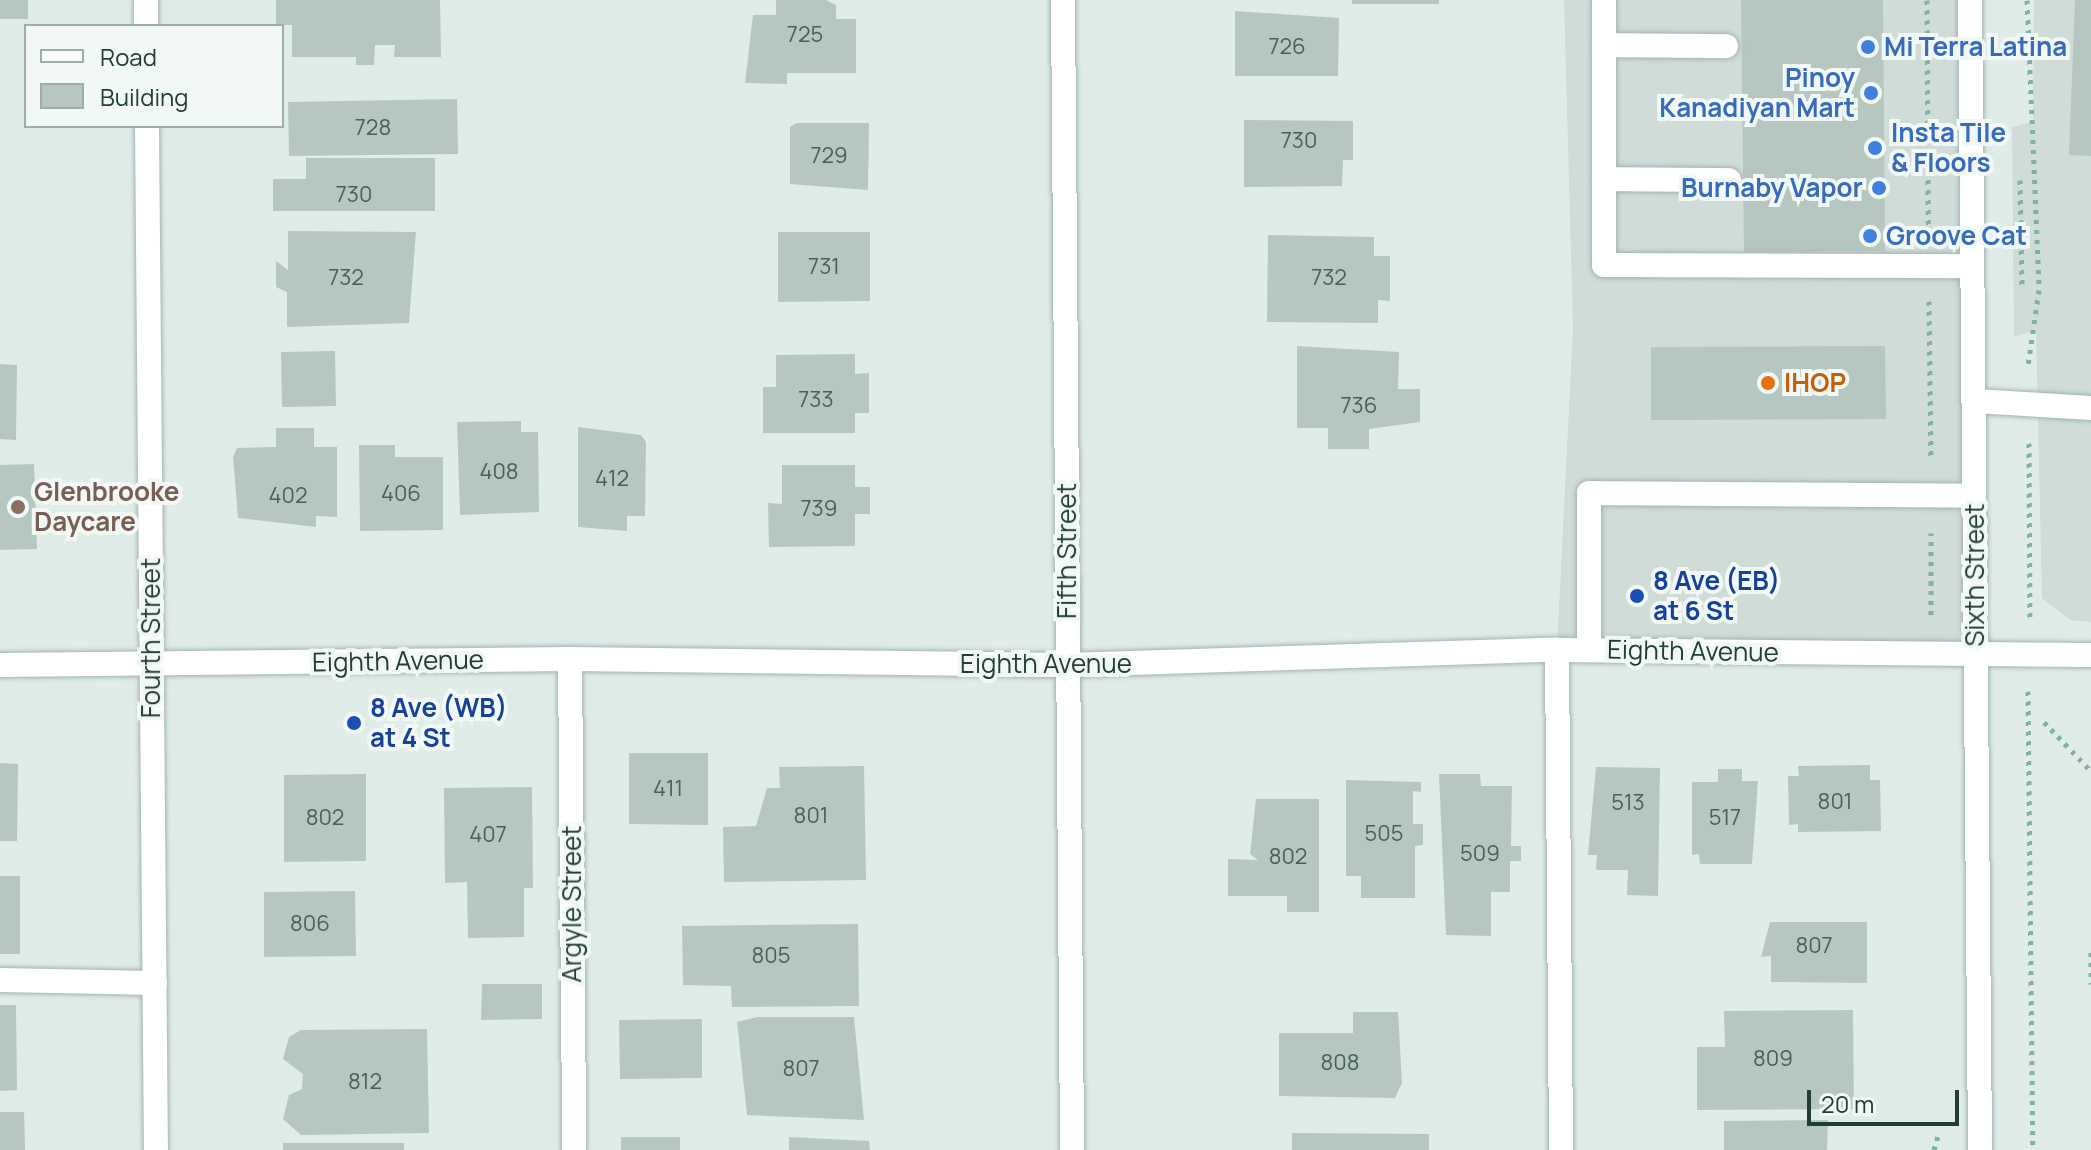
<!DOCTYPE html>
<html>
<head>
<meta charset="utf-8">
<style>
  body { margin:0 }
  #map { position:relative; width:2091px; height:1150px; overflow:hidden; background:#e0ece8; font-family:Manrope,sans-serif }
  div>[style] { position:absolute }
  [style*='--x'] { left:calc(var(--x)*1px); top:calc(var(--y)*1px); width:calc(var(--w)*1px); rotate:calc(var(--a)*1deg) }
  .built>* { inset:0; background:#cfdcd7 }
  .building>* { inset:0; background:#b6c7c1 }
  .path>* { height:5px; margin-top:-2.5px; transform-origin:0; background:repeating-linear-gradient(90deg,#7fb1a5 0 4px,transparent 0 10px) }
  .roads { filter:drop-shadow(0 0 2px #a3b4b0) drop-shadow(0 0 2px #a3b4b0) }
  .service>* { height:24px; margin:-12px; padding:0 12px; transform-origin:12px; border-radius:12px; background:#fff }
  .minor>* { height:24px; margin:-12px; padding:0 12px; transform-origin:12px; border-radius:12px; background:#fff }
  .tertiary>* { height:24px; margin:-12px; padding:0 12px; transform-origin:12px; border-radius:12px; background:#fff }
  .dots>* { width:22px; height:22px; translate:-50% -50%; box-sizing:border-box; border:4px solid #f1f8f5; border-radius:50% }
  span { translate:-50% -50%; white-space:nowrap; text-align:center; line-height:1.15; -webkit-text-stroke:8px #f1f8f5; paint-order:stroke }
  .number-label { font-size:22px; color:#46605a }
  .number-label span { -webkit-text-stroke-width:0 }
  .shop-label { font-size:26px; color:#366cbe; font-weight:700 }
  .left { translate:0 -50%; text-align:left }
  .right { translate:-100% -50%; text-align:right }
  .food-label { font-size:26px; color:#c56008; font-weight:700 }
  .education-label { font-size:26px; color:#785e54; font-weight:700 }
  .street-label { font-size:26px; color:#203d38 }
  .transit-label { font-size:26px; color:#164399; font-weight:700 }
  .legend { position:absolute; left:24px; top:24px; width:260px; height:104px; box-sizing:border-box; background:#f1f8f5; border:2px solid #9dada9; margin:0; padding:10px 14px; list-style:none; font-size:24px; color:#203d38 }
  .legend li { display:flex; align-items:center; gap:16px; height:40px }
  .legend b { width:40px; border:2px solid #9dada9 }
  .scale { position:absolute; left:1807px; top:1090px; width:152px; height:36px; box-sizing:border-box; border:4px solid #203d38; border-top:0; padding-left:10px; font-size:24px; line-height:28px; white-space:nowrap; color:#203d38; -webkit-text-stroke:6px #f1f8f5; paint-order:stroke }
</style>
</head>
<body>
<div id="map">
  <div class="built">
    <i style="clip-path:polygon(1564px 0,1970px 0,1975px 656px,1557px 650px,1573px 327px)"></i>
    <i style="clip-path:polygon(2034px 0,2091px 0,2091px 622px,2070px 620px,2042px 598px,2036px 330px,2014px 337px,2012px 127px,2033px 122px)"></i>
  </div>
  <div class="building">
    <i style="clip-path:polygon(0 0,28px 0,28px 19px,0 19px)"></i>
    <i style="clip-path:polygon(276px 0,440px 0,441px 57px,394px 57px,395px 45px,375px 45px,374px 65px,356px 65px,356px 57px,292px 57px,292px 25px,276px 25px)"></i>
    <i style="clip-path:polygon(776px 0,826px 0,836px 5px,836px 19px,856px 19px,856px 73px,787px 73px,787px 84px,745px 83px,753px 15px,776px 15px)"></i>
    <i style="clip-path:polygon(1352px 0,1439px 0,1439px 4px,1352px 4px)"></i>
    <i style="clip-path:polygon(1741px 0,1883px 0,1885px 251px,1744px 252px)"></i>
    <i style="clip-path:polygon(2075px 0,2091px 0,2091px 156px,2069px 155px)"></i>
    <i style="clip-path:polygon(1235px 11px,1339px 18px,1338px 76px,1235px 76px)"></i>
    <i style="clip-path:polygon(457px 99px,458px 154px,289px 156px,288px 102px)"></i>
    <i style="clip-path:polygon(1244px 120px,1353px 121px,1353px 160px,1343px 160px,1342px 186px,1244px 187px)"></i>
    <i style="clip-path:polygon(797px 123px,869px 123px,868px 190px,790px 184px,790px 127px)"></i>
    <i style="clip-path:polygon(306px 158px,435px 158px,435px 211px,273px 211px,273px 179px,306px 179px)"></i>
    <i style="clip-path:polygon(288px 231px,416px 232px,409px 323px,287px 327px,287px 292px,276px 287px,276px 261px,288px 270px)"></i>
    <i style="clip-path:polygon(778px 232px,870px 232px,870px 301px,778px 302px)"></i>
    <i style="clip-path:polygon(1268px 235px,1374px 237px,1374px 256px,1390px 256px,1390px 301px,1378px 300px,1378px 323px,1267px 322px)"></i>
    <i style="clip-path:polygon(1297px 346px,1399px 352px,1398px 389px,1420px 389px,1420px 422px,1369px 429px,1369px 449px,1328px 449px,1328px 428px,1297px 428px)"></i>
    <i style="clip-path:polygon(1885px 346px,1886px 419px,1651px 420px,1651px 347px)"></i>
    <i style="clip-path:polygon(335px 351px,336px 406px,282px 407px,281px 352px)"></i>
    <i style="clip-path:polygon(855px 354px,855px 374px,869px 373px,869px 413px,855px 413px,855px 433px,763px 433px,763px 387px,776px 387px,776px 355px)"></i>
    <i style="clip-path:polygon(0 364px,17px 365px,16px 440px,0 439px)"></i>
    <i style="clip-path:polygon(521px 421px,521px 432px,538px 432px,539px 512px,460px 515px,457px 422px)"></i>
    <i style="clip-path:polygon(578px 427px,641px 435px,646px 442px,645px 516px,627px 516px,627px 531px,578px 527px)"></i>
    <i style="clip-path:polygon(276px 428px,314px 428px,314px 447px,337px 447px,337px 517px,316px 516px,316px 527px,238px 518px,233px 457px,237px 448px,276px 447px)"></i>
    <i style="clip-path:polygon(359px 445px,395px 445px,395px 457px,443px 457px,443px 530px,360px 531px)"></i>
    <i style="clip-path:polygon(34px 464px,37px 549px,0 550px,0 465px)"></i>
    <i style="clip-path:polygon(782px 465px,855px 465px,855px 487px,870px 487px,870px 514px,855px 514px,855px 546px,769px 547px,768px 503px,782px 504px)"></i>
    <i style="clip-path:polygon(629px 753px,708px 753px,708px 825px,629px 824px)"></i>
    <i style="clip-path:polygon(0 763px,18px 764px,17px 841px,0 841px)"></i>
    <i style="clip-path:polygon(1870px 765px,1870px 780px,1880px 780px,1881px 831px,1798px 832px,1798px 824px,1789px 825px,1788px 776px,1799px 776px,1798px 766px)"></i>
    <i style="clip-path:polygon(864px 766px,866px 880px,724px 882px,723px 827px,756px 826px,767px 788px,780px 788px,779px 767px)"></i>
    <i style="clip-path:polygon(1596px 767px,1660px 768px,1658px 896px,1627px 895px,1628px 870px,1596px 870px,1597px 855px,1588px 855px)"></i>
    <i style="clip-path:polygon(1718px 769px,1742px 769px,1742px 781px,1758px 781px,1752px 864px,1700px 864px,1699px 854px,1692px 855px,1692px 782px,1718px 782px)"></i>
    <i style="clip-path:polygon(366px 774px,366px 861px,284px 862px,284px 775px)"></i>
    <i style="clip-path:polygon(1439px 774px,1480px 774px,1481px 786px,1512px 786px,1511px 846px,1521px 846px,1521px 861px,1510px 861px,1510px 892px,1491px 892px,1491px 936px,1446px 935px)"></i>
    <i style="clip-path:polygon(1346px 780px,1421px 782px,1421px 792px,1413px 791px,1413px 824px,1423px 824px,1423px 845px,1415px 846px,1415px 898px,1361px 898px,1361px 876px,1346px 876px)"></i>
    <i style="clip-path:polygon(532px 787px,533px 888px,524px 888px,524px 937px,468px 938px,467px 882px,445px 883px,444px 788px)"></i>
    <i style="clip-path:polygon(1256px 799px,1319px 799px,1319px 912px,1287px 912px,1287px 896px,1228px 896px,1228px 859px,1258px 860px,1250px 854px)"></i>
    <i style="clip-path:polygon(0 876px,20px 876px,20px 954px,0 954px)"></i>
    <i style="clip-path:polygon(355px 891px,356px 956px,264px 957px,264px 892px)"></i>
    <i style="clip-path:polygon(1770px 922px,1867px 922px,1867px 983px,1771px 982px,1771px 956px,1761px 957px)"></i>
    <i style="clip-path:polygon(858px 924px,859px 1006px,732px 1007px,731px 986px,683px 985px,682px 926px)"></i>
    <i style="clip-path:polygon(482px 984px,542px 984px,542px 1019px,481px 1020px)"></i>
    <i style="clip-path:polygon(0 1005px,16px 1005px,17px 1090px,0 1091px)"></i>
    <i style="clip-path:polygon(1853px 1010px,1854px 1109px,1697px 1110px,1697px 1047px,1725px 1047px,1724px 1011px)"></i>
    <i style="clip-path:polygon(1353px 1012px,1398px 1012px,1402px 1083px,1395px 1098px,1279px 1096px,1279px 1033px,1353px 1033px)"></i>
    <i style="clip-path:polygon(757px 1017px,854px 1017px,864px 1120px,747px 1115px,737px 1022px)"></i>
    <i style="clip-path:polygon(702px 1019px,702px 1078px,620px 1079px,619px 1020px)"></i>
    <i style="clip-path:polygon(427px 1029px,429px 1133px,301px 1135px,283px 1119px,289px 1095px,302px 1089px,303px 1074px,283px 1059px,289px 1037px,301px 1030px)"></i>
    <i style="clip-path:polygon(0 1112px,24px 1112px,25px 1150px,0 1150px)"></i>
    <i style="clip-path:polygon(1828px 1120px,1827px 1150px,1724px 1150px,1724px 1121px)"></i>
    <i style="clip-path:polygon(1292px 1133px,1429px 1134px,1429px 1150px,1292px 1150px)"></i>
    <i style="clip-path:polygon(621px 1137px,680px 1137px,680px 1150px,621px 1150px)"></i>
    <i style="clip-path:polygon(789px 1137px,869px 1141px,870px 1150px,789px 1150px)"></i>
    <i style="clip-path:polygon(283px 1143px,404px 1143px,404px 1150px,283px 1150px)"></i>
  </div>
  <div class="path">
    <i style="--x:1927;--y:0;--w:227;--a:89.7"></i>
    <i style="--x:2027;--y:0;--w:290;--a:87.6"></i>
    <i style="--x:2039;--y:290;--w:76;--a:98.3"></i>
    <i style="--x:2020;--y:180;--w:108;--a:88.9"></i>
    <i style="--x:1929;--y:301;--w:158;--a:89.3"></i>
    <i style="--x:2029;--y:443;--w:174;--a:89.7"></i>
    <i style="--x:1931;--y:615;--w:82;--a:-90"></i>
    <i style="--x:2028;--y:691;--w:459;--a:89.4"></i>
    <i style="--x:2044;--y:722;--w:68;--a:46.2"></i>
    <i style="--x:2091;--y:952;--w:32;--a:90"></i>
    <i style="--x:1934;--y:1150;--w:19;--a:-74"></i>
  </div>
  <div class="roads">
    <div class="service">
      <i style="--x:1604;--y:0;--w:265;--a:90"></i>
      <i style="--x:1604;--y:265;--w:368;--a:0.2"></i>
      <i style="--x:1604;--y:45;--w:122;--a:0.5"></i>
      <i style="--x:1604;--y:179;--w:125;--a:0.5"></i>
      <i style="--x:1975;--y:401;--w:116;--a:3.5"></i>
      <i style="--x:1557;--y:650;--w:500;--a:89.54"></i>
      <i style="--x:1589;--y:650;--w:157;--a:-90"></i>
      <i style="--x:1589;--y:493;--w:385;--a:0.4"></i>
      <i style="--x:570;--y:659;--w:491;--a:89.5"></i>
      <i style="--x:0;--y:980;--w:155;--a:1.1"></i>
    </div>
    <div class="minor">
      <i style="--x:146;--y:0;--w:26;--a:90"></i>
      <i style="--x:1063;--y:0;--w:1150;--a:89.55"></i>
      <i style="--x:147;--y:126;--w:1024;--a:89.5"></i>
    </div>
    <div class="tertiary">
      <i style="--x:1970;--y:0;--w:1150;--a:89.5"></i>
      <i style="--x:0;--y:665;--w:570;--a:-0.6"></i>
      <i style="--x:570;--y:659;--w:497;--a:0.7"></i>
      <i style="--x:1067;--y:665;--w:490;--a:-1.8"></i>
      <i style="--x:1557;--y:650;--w:534;--a:0.54"></i>
    </div>
  </div>
  <div class="dots">
    <i style="left:1868px;top:47px;background:#3f7fe0"></i>
    <i style="left:1871px;top:93px;background:#3f7fe0"></i>
    <i style="left:1875px;top:148px;background:#3f7fe0"></i>
    <i style="left:1879px;top:188px;background:#3f7fe0"></i>
    <i style="left:1870px;top:236px;background:#3f7fe0"></i>
    <i style="left:1768px;top:383px;background:#e8710a"></i>
    <i style="left:18px;top:507px;background:#8d6e63"></i>
    <i style="left:1637px;top:596px;background:#1a4fb4"></i>
    <i style="left:354px;top:723px;background:#1a4fb4"></i>
  </div>
  <div class="number-label">
    <span style="left:805px;top:35px">725</span>
    <span style="left:1287px;top:47px">726</span>
    <span style="left:373px;top:128px">728</span>
    <span style="left:1299px;top:141px">730</span>
    <span style="left:829px;top:156px">729</span>
    <span style="left:354px;top:195px">730</span>
    <span style="left:824px;top:267px">731</span>
    <span style="left:346px;top:278px">732</span>
    <span style="left:1329px;top:278px">732</span>
    <span style="left:816px;top:400px">733</span>
    <span style="left:1359px;top:406px">736</span>
    <span style="left:499px;top:472px">408</span>
    <span style="left:612px;top:479px">412</span>
    <span style="left:401px;top:494px">406</span>
    <span style="left:288px;top:496px">402</span>
    <span style="left:819px;top:509px">739</span>
    <span style="left:668px;top:789px">411</span>
    <span style="left:1835px;top:802px">801</span>
    <span style="left:1628px;top:803px">513</span>
    <span style="left:811px;top:816px">801</span>
    <span style="left:325px;top:818px">802</span>
    <span style="left:1725px;top:818px">517</span>
    <span style="left:1384px;top:834px">505</span>
    <span style="left:488px;top:835px">407</span>
    <span style="left:1480px;top:854px">509</span>
    <span style="left:1288px;top:857px">802</span>
    <span style="left:310px;top:924px">806</span>
    <span style="left:1814px;top:946px">807</span>
    <span style="left:771px;top:956px">805</span>
    <span style="left:1773px;top:1059px">809</span>
    <span style="left:1340px;top:1063px">808</span>
    <span style="left:801px;top:1069px">807</span>
    <span style="left:365px;top:1082px">812</span>
  </div>
  <div class="shop-label">
    <span class="left" style="left:1884px;top:47px">Mi Terra Latina</span>
    <span class="right" style="left:1855px;top:93px">Pinoy<br>Kanadiyan Mart</span>
    <span class="left" style="left:1891px;top:148px">Insta Tile<br>&amp; Floors</span>
    <span class="right" style="left:1863px;top:188px">Burnaby Vapor</span>
    <span class="left" style="left:1886px;top:236px">Groove Cat</span>
  </div>
  <div class="food-label">
    <span class="left" style="left:1784px;top:383px">IHOP</span>
  </div>
  <div class="education-label">
    <span class="left" style="left:34px;top:507px">Glenbrooke<br>Daycare</span>
  </div>
  <div class="street-label">
    <span style="left:1067px;top:551px;rotate:-90deg">Fifth Street</span>
    <span style="left:1975px;top:575px;rotate:-90deg">Sixth Street</span>
    <span style="left:151px;top:638px;rotate:-90deg">Fourth Street</span>
    <span style="left:1693px;top:651px;rotate:1deg">Eighth Avenue</span>
    <span style="left:398px;top:661px;rotate:-1deg">Eighth Avenue</span>
    <span style="left:1046px;top:664px">Eighth Avenue</span>
    <span style="left:572px;top:904px;rotate:-90deg">Argyle Street</span>
  </div>
  <div class="transit-label">
    <span class="left" style="left:1653px;top:596px">8 Ave (EB)<br>at 6 St</span>
    <span class="left" style="left:370px;top:723px">8 Ave (WB)<br>at 4 St</span>
  </div>
  <ul class="legend">
  <li><b style="height:10px;background:#fff"></b>Road</li>
  <li><b style="height:22px;background:#b6c7c1"></b>Building</li>
  </ul>
  <div class="scale">20 m</div>
</div>
</body>
</html>
